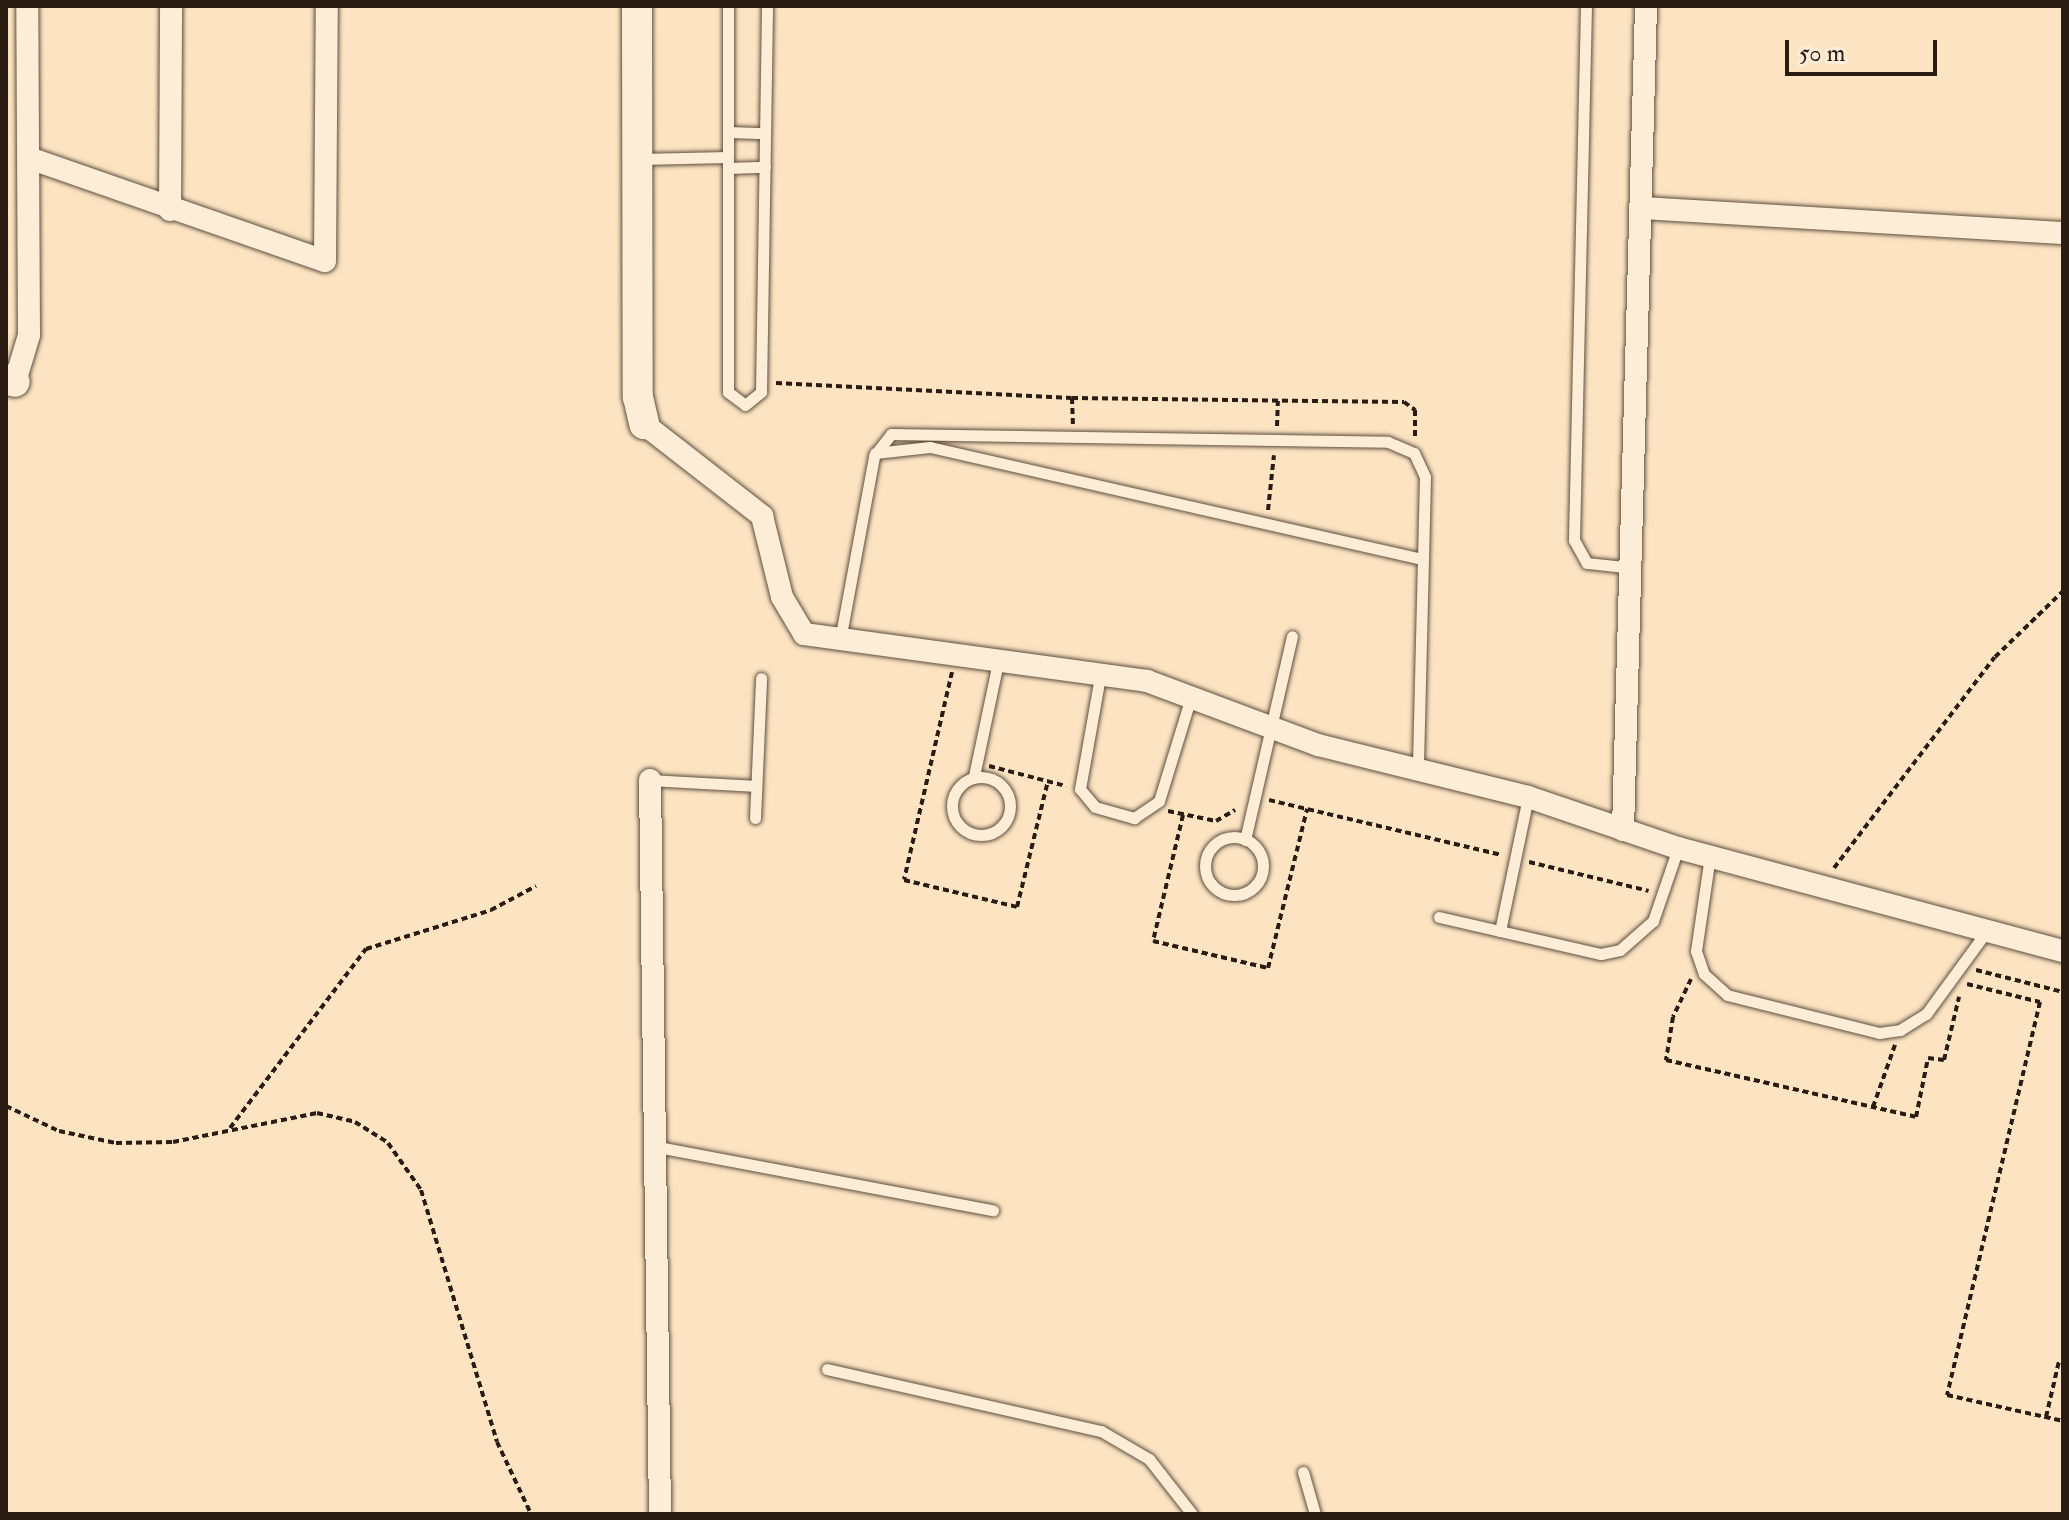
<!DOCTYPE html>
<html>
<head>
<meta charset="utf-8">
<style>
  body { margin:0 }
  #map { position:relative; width:2069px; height:1520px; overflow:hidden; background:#fce4c2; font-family:"IM FELL Double Pica",serif }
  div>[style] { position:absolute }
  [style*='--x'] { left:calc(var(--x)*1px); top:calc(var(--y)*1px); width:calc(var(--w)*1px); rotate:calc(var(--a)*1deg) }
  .path>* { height:4px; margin-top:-2px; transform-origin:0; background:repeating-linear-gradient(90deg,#2a1c13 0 6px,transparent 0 10px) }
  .roads { filter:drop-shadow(0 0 2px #5e4e3f) drop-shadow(0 0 2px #5e4e3f) }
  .lane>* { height:11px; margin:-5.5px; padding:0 5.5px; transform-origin:5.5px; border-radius:5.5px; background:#fdedd7 }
  .lane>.ring { margin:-5.5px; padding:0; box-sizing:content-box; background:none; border:11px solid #fdedd7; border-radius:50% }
  .street>* { height:22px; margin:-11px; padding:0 11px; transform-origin:11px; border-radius:11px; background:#fdedd7 }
  .secondary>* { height:30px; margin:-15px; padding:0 15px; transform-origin:15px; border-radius:15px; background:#fdedd7 }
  span { translate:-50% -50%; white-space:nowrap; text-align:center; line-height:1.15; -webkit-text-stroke:7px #fdedd7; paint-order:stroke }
  .frame { position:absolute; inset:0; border:8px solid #2a1c13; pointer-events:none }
  .scale { position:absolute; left:1785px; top:40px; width:152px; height:36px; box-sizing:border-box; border:4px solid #2a1c13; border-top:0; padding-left:10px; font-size:24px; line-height:28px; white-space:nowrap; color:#2a1c13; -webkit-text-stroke:6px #fdedd7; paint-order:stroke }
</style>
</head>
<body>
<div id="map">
  <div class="path">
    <i style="--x:776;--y:383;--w:296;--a:2.9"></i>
    <i style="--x:1072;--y:398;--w:332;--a:0.7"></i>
    <i style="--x:1404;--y:402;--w:14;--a:36"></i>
    <i style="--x:1415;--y:410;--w:29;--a:90"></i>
    <i style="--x:1072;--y:398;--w:26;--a:88"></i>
    <i style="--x:1277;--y:426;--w:25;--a:-88"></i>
    <i style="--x:1268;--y:510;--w:55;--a:-83.8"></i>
    <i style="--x:952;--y:672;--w:213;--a:103"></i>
    <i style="--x:904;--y:880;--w:116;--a:13.4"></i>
    <i style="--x:1017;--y:907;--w:130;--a:-76.2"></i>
    <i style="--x:989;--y:766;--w:80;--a:14.6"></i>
    <i style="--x:1269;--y:800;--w:238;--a:13.3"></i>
    <i style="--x:1168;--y:811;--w:49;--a:11.8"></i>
    <i style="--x:1216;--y:821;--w:22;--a:-30"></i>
    <i style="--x:1183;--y:815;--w:130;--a:103.4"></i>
    <i style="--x:1153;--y:941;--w:118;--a:13.2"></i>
    <i style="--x:1268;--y:968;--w:164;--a:-76.2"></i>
    <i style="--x:1529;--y:862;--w:123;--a:13.6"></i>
    <i style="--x:1834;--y:868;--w:265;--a:-52.7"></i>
    <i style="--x:1995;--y:657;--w:95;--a:-44.1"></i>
    <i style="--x:1976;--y:970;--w:90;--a:14.2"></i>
    <i style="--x:1691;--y:979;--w:42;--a:115.3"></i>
    <i style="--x:1673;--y:1017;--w:44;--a:99.2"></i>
    <i style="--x:1666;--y:1060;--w:256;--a:12.8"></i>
    <i style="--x:1916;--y:1117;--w:60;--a:-78.5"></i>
    <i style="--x:1928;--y:1058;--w:16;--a:7"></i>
    <i style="--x:1944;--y:1060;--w:65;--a:-76.6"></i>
    <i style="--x:1967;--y:984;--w:75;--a:13.9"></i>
    <i style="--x:2040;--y:1002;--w:404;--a:103.3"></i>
    <i style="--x:1947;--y:1395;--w:119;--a:12.6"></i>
    <i style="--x:6;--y:1106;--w:59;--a:25.3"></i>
    <i style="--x:59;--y:1131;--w:58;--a:11.9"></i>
    <i style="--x:116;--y:1143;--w:57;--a:-1"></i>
    <i style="--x:173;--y:1142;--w:147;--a:-11.4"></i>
    <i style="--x:317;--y:1113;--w:39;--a:13"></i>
    <i style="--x:355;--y:1122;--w:39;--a:32"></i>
    <i style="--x:388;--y:1143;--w:57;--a:54.9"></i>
    <i style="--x:421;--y:1190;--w:263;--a:73.2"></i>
    <i style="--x:497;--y:1442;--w:80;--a:64.7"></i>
    <i style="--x:1873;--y:1107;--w:66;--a:-70.5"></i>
    <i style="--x:230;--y:1128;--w:225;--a:-52.8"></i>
    <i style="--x:366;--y:949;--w:131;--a:-17.3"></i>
    <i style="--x:491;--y:910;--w:51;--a:-28.1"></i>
    <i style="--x:2046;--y:1417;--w:57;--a:-76.9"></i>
  </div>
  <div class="roads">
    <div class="lane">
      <i style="--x:728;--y:6;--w:386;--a:90"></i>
      <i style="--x:728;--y:392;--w:21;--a:37"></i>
      <i style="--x:745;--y:405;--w:21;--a:-39"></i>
      <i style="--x:761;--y:392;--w:386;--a:-89.1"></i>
      <i style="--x:1586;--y:6;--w:534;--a:91.29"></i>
      <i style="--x:1574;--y:540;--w:26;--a:61"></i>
      <i style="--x:1587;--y:563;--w:46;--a:6.2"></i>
      <i style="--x:728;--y:132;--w:37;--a:2"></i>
      <i style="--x:640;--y:159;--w:88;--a:-1.3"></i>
      <i style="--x:728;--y:168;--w:37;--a:-2"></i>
      <i style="--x:875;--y:453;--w:55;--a:-6.2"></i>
      <i style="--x:930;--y:447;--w:505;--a:12.82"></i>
      <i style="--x:840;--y:640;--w:187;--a:-79.5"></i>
      <i style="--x:874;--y:456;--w:28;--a:-52"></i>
      <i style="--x:891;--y:434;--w:497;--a:0.9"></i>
      <i style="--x:1388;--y:442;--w:28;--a:23"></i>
      <i style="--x:1414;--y:453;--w:26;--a:65"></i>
      <i style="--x:1425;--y:477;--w:293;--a:91.4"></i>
      <i style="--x:1101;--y:671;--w:120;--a:100.1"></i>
      <i style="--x:1080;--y:789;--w:23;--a:50"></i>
      <i style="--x:1095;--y:807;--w:41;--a:15.8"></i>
      <i style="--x:1134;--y:818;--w:30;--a:-34"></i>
      <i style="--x:1159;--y:801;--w:109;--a:-72.9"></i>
      <i style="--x:974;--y:776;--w:116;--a:-78.1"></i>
      <i class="ring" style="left:952px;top:777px;width:47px;height:47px"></i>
      <i style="--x:650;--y:780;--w:106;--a:3.2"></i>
      <i style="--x:755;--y:818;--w:140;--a:-87.5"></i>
      <i class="ring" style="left:1205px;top:837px;width:47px;height:47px"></i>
      <i style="--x:1245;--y:840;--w:209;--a:-77"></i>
      <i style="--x:1710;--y:856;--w:96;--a:98.4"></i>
      <i style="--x:1696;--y:951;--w:24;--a:71"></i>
      <i style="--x:1704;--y:974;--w:31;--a:42"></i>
      <i style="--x:1727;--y:995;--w:157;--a:14"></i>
      <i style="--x:1879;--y:1033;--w:21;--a:-8"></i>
      <i style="--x:1900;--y:1030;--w:31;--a:-32"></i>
      <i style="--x:1926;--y:1014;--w:102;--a:-53.8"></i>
      <i style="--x:1439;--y:917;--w:166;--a:12.9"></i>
      <i style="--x:1601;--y:954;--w:19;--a:-12"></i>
      <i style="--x:1620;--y:950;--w:44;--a:-41.3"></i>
      <i style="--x:1653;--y:921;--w:77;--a:-71.1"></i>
      <i style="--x:1500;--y:931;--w:137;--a:-78.2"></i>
      <i style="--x:658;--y:1147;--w:341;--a:10.7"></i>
      <i style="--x:827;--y:1369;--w:281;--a:12.8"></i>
      <i style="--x:1101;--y:1431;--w:56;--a:30.3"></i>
      <i style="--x:1149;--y:1459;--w:70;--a:52"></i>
      <i style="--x:1303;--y:1472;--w:44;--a:74.1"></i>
    </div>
    <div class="street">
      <i style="--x:29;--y:158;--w:313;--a:19.2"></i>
      <i style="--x:325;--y:261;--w:255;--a:-89.6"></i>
      <i style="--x:1641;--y:208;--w:423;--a:3.4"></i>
      <i style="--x:170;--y:210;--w:204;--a:-89.7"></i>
      <i style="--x:15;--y:382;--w:49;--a:-73.4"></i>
      <i style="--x:29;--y:335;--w:329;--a:-90.3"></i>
      <i style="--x:644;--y:424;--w:150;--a:37.9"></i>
      <i style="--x:762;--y:516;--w:83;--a:76.1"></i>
      <i style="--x:782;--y:597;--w:43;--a:59.3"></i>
      <i style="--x:804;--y:634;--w:346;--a:7.8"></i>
      <i style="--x:1147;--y:681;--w:183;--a:20.5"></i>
      <i style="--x:1318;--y:745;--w:216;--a:13.9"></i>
      <i style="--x:1528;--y:797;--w:158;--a:18.8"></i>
      <i style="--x:1678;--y:848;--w:399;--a:15"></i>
      <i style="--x:650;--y:780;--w:734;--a:89.22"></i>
      <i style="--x:1623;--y:830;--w:824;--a:-88.4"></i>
    </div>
    <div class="secondary">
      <i style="--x:637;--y:6;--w:391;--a:89.9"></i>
      <i style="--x:638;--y:397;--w:28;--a:77"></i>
      <i style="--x:6;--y:379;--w:9;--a:18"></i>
    </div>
  </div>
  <div class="frame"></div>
  <div class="scale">50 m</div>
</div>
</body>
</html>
